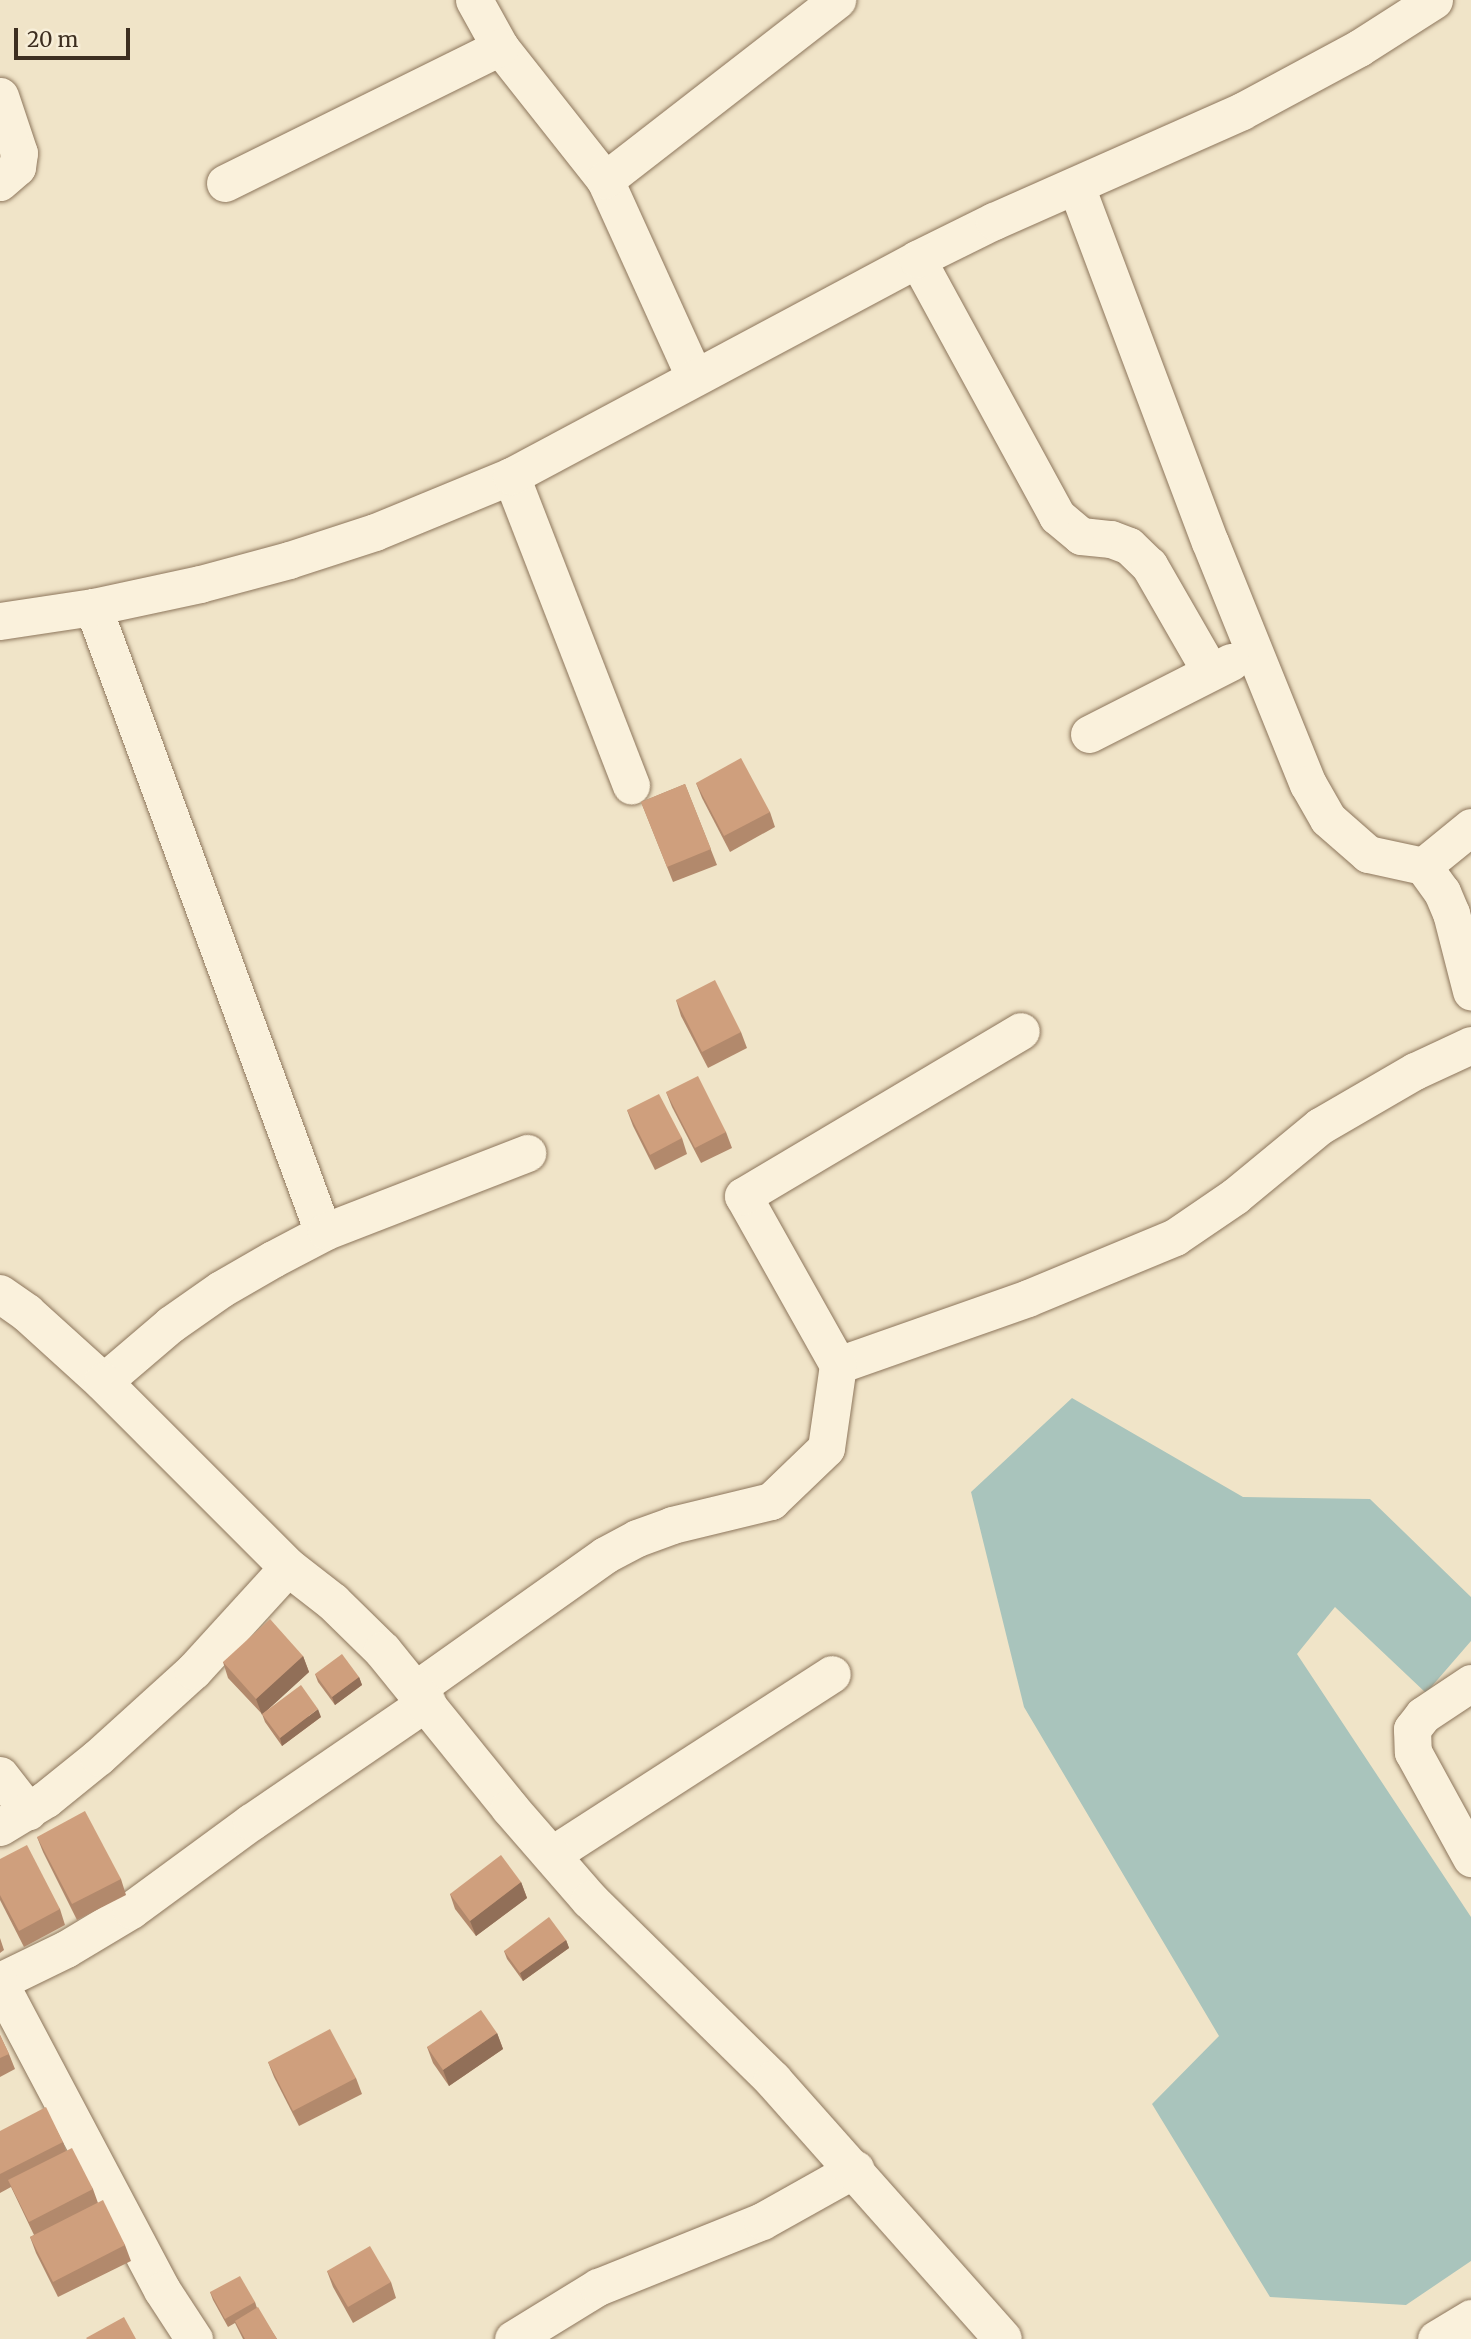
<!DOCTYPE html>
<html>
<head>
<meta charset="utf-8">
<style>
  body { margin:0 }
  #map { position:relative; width:1471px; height:2339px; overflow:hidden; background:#f0e4c8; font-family:Merriweather,serif }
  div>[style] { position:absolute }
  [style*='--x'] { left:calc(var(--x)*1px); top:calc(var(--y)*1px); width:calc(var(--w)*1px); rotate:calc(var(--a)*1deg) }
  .water>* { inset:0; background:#a9c4bc }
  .roads { filter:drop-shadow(0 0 2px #8d765c) drop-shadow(0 0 2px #8d765c) }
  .street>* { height:37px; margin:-18.5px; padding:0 18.5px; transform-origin:18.5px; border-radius:18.5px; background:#faf1dc }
  .secondary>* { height:38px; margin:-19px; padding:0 19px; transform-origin:19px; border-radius:19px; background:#faf1dc }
  .wall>* { inset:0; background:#b2896c }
  .shaded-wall>* { inset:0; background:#916f58 }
  .building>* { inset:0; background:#cf9f7d }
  span { translate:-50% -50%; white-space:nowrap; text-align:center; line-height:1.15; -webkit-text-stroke:6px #f7eed8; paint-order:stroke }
  .scale { position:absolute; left:14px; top:28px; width:116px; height:32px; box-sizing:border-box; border:4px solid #3d2e20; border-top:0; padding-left:9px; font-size:21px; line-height:24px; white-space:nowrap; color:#3d2e20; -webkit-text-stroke:5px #f7eed8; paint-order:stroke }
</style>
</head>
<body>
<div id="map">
  <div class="water">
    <i style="clip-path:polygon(1072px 1398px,1243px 1497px,1370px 1499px,1471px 1597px,1471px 1641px,1426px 1693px,1335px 1607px,1297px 1654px,1471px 1917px,1471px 2261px,1406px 2305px,1270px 2297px,1152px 2104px,1219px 2036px,1024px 1707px,971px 1492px)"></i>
  </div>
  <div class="roads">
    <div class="street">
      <i style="--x:474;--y:0;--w:54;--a:61"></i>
      <i style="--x:500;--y:47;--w:169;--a:51.7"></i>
      <i style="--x:605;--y:180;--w:215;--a:65.6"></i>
      <i style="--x:0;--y:96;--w:60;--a:71.6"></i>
      <i style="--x:19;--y:153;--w:14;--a:98"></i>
      <i style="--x:17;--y:167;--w:23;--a:139"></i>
      <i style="--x:605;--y:180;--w:294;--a:-37.8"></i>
      <i style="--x:225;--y:183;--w:307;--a:-26.3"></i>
      <i style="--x:1076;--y:186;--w:380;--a:69.4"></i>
      <i style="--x:1210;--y:542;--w:261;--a:68"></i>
      <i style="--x:1308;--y:784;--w:40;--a:60.3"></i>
      <i style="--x:1328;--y:819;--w:53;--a:41.2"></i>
      <i style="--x:1368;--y:854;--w:56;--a:12.3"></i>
      <i style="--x:1423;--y:866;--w:32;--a:54"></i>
      <i style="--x:1442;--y:892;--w:23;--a:67"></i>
      <i style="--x:1451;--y:913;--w:81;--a:75.6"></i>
      <i style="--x:917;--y:259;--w:293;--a:61.4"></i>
      <i style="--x:1057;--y:516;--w:31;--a:40"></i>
      <i style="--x:1081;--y:536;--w:30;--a:6"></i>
      <i style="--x:1111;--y:539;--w:19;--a:21"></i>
      <i style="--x:1129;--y:546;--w:28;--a:44"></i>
      <i style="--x:1149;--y:565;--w:122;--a:60.1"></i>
      <i style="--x:511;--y:476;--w:332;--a:68.8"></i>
      <i style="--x:93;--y:607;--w:666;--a:69.8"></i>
      <i style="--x:0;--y:621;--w:94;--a:-8.6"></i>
      <i style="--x:93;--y:607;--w:109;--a:-12.1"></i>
      <i style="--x:200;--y:584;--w:92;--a:-15.1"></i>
      <i style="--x:289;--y:560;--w:90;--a:-18"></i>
      <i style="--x:375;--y:532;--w:147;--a:-22.4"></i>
      <i style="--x:511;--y:476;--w:460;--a:-28.1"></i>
      <i style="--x:917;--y:259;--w:86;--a:-26.3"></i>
      <i style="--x:994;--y:221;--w:271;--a:-23.9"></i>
      <i style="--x:1242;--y:111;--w:133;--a:-28.3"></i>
      <i style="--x:1359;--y:48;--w:89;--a:-32.6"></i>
      <i style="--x:1089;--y:734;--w:159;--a:-26.9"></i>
      <i style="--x:1423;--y:866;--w:62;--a:-39.1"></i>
      <i style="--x:838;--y:1365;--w:201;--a:-19.4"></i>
      <i style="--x:1028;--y:1298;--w:159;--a:-22.5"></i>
      <i style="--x:1175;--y:1237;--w:73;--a:-34.3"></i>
      <i style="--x:1235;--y:1196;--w:110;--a:-39.5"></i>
      <i style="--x:1320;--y:1126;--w:110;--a:-30.1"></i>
      <i style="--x:1415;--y:1071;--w:62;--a:-24.9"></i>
      <i style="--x:103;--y:1382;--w:89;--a:-40.5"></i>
      <i style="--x:171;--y:1324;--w:61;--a:-35"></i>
      <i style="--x:221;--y:1289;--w:60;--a:-30"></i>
      <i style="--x:273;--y:1259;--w:60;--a:-27.8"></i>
      <i style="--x:326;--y:1231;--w:216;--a:-21.2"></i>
      <i style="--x:1471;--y:1683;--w:58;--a:146.3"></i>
      <i style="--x:1423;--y:1715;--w:18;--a:128"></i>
      <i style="--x:1412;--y:1729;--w:23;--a:88"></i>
      <i style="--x:1413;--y:1752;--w:121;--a:61.3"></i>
      <i style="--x:416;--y:1689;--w:232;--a:-35.3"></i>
      <i style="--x:605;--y:1555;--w:36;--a:-28"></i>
      <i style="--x:637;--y:1538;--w:37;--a:-20"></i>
      <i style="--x:672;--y:1525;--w:102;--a:-13.6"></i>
      <i style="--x:771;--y:1501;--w:76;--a:-43.9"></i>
      <i style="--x:826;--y:1448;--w:84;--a:-81.8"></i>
      <i style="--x:838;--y:1365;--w:194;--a:-119.3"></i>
      <i style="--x:743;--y:1196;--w:323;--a:-30.7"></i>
      <i style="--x:0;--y:1775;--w:46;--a:52.1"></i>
      <i style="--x:0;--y:1827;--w:54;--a:-31.3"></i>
      <i style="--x:46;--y:1799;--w:67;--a:-38.9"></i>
      <i style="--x:98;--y:1757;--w:128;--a:-42.2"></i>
      <i style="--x:193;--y:1671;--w:141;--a:-47.6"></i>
      <i style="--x:551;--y:1855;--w:334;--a:-32.8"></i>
      <i style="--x:0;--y:1981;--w:73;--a:-25.9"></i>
      <i style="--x:66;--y:1949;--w:76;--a:-31"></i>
      <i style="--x:131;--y:1910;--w:149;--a:-36.3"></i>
      <i style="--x:251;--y:1822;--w:213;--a:-34.3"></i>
      <i style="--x:0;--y:1984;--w:346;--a:62.1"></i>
      <i style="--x:162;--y:2290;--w:59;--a:56.9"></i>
      <i style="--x:513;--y:2339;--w:100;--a:-31.5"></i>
      <i style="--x:598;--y:2287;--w:177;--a:-21.9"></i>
      <i style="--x:762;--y:2221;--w:107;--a:-29.2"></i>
      <i style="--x:1436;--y:2339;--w:41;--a:-31"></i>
    </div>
    <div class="secondary">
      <i style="--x:0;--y:1294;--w:33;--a:35"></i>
      <i style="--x:27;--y:1313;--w:103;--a:42.2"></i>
      <i style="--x:103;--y:1382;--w:262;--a:45"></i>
      <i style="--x:288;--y:1567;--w:57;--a:37.9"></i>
      <i style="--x:333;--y:1602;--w:70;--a:44.4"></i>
      <i style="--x:383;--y:1651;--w:202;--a:51"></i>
      <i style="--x:510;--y:1808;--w:122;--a:49"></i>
      <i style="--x:590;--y:1900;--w:257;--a:44.5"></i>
      <i style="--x:773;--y:2080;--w:346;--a:48.4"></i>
    </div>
  </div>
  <div class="wall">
    <i style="clip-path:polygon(696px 783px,770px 812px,775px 827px,730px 852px,702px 798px)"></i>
    <i style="clip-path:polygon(685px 784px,717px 865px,673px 882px,641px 802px)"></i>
    <i style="clip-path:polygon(676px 1000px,741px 1032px,747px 1048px,708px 1068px,681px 1016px)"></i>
    <i style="clip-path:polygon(666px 1092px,726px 1132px,732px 1148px,701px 1163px,672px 1107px)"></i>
    <i style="clip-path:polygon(627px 1110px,682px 1138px,687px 1154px,655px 1170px,633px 1126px)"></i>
    <i style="clip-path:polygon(303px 1656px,309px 1672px,263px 1714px,321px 1717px,282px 1746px,265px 1722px,262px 1714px,228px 1678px,223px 1662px)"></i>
    <i style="clip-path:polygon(315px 1674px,359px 1677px,362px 1685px,335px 1705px,318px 1682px)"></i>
    <i style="clip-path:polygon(37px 1837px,121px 1879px,126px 1895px,77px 1920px,43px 1852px)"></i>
    <i style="clip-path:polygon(0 1859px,60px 1909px,65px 1925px,24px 1947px,0 1900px)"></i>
    <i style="clip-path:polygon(521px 1882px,527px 1898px,476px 1936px,455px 1909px,450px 1894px)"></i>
    <i style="clip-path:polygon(0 1938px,4px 1950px,0 1953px)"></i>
    <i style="clip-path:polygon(566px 1940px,569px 1948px,523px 1981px,507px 1959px,504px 1951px)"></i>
    <i style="clip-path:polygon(497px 2033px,503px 2049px,449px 2086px,433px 2063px,427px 2047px)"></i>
    <i style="clip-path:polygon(0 2035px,9px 2054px,15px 2069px,0 2077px)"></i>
    <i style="clip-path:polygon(268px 2062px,356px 2078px,362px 2094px,299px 2126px,274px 2077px)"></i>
    <i style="clip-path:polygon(0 2131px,63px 2142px,66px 2151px,93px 2189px,98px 2203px,125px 2245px,131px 2261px,58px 2297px,36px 2253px,30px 2237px,34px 2235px,11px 2187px,0 2193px)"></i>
    <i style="clip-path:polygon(327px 2271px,391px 2282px,396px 2298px,353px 2323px,333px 2287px)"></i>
    <i style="clip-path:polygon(210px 2292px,255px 2302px,257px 2308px,277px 2339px,243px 2339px,235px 2323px,228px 2327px,213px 2300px)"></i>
  </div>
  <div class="shaded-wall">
    <i style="clip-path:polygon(303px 1656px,309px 1672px,262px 1715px,256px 1699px)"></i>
    <i style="clip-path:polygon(359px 1677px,362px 1685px,335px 1705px,332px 1697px)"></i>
    <i style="clip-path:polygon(318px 1709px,321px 1717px,282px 1746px,280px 1738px)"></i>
    <i style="clip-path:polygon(521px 1882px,527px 1898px,476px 1936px,470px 1921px)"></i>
    <i style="clip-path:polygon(566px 1940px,569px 1948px,523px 1981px,520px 1973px)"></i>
    <i style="clip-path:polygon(497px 2033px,503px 2049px,449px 2086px,443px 2070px)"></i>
  </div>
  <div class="building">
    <i style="clip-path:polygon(741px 758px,770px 812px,724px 836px,696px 783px)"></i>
    <i style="clip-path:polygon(685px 784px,711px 849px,667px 867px,641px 802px)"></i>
    <i style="clip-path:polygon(715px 980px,741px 1032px,702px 1052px,676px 1000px)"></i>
    <i style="clip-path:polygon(698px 1076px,726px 1132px,695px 1148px,666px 1092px)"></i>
    <i style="clip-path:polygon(659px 1094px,682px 1138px,650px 1155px,627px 1110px)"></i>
    <i style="clip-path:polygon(270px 1619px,303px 1656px,256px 1699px,223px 1662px)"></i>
    <i style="clip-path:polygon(342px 1654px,359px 1677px,332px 1697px,315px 1674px)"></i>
    <i style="clip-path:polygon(301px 1685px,318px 1709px,280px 1738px,262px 1714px)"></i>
    <i style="clip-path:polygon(85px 1811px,121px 1879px,72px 1904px,37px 1837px)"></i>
    <i style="clip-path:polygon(27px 1845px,60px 1909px,19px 1931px,0 1895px,0 1859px)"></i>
    <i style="clip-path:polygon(501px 1855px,521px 1882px,470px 1921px,450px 1894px)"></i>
    <i style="clip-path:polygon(549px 1917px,566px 1940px,520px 1973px,504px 1951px)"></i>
    <i style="clip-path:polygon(481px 2010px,497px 2033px,443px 2070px,427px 2047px)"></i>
    <i style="clip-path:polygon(330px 2029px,356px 2078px,293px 2111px,268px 2062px)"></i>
    <i style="clip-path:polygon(0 2035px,9px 2054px,0 2058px)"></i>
    <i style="clip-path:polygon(46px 2107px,63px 2142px,0 2174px,0 2131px)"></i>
    <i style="clip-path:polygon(72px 2148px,93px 2189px,29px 2222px,8px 2180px)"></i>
    <i style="clip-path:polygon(103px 2200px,125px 2245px,53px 2282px,30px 2237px)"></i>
    <i style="clip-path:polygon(370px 2246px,391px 2282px,348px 2307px,327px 2271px)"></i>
    <i style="clip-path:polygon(240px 2276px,255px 2302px,225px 2319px,210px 2292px)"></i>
    <i style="clip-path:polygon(258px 2307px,277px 2339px,245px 2339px,235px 2321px)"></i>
    <i style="clip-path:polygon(124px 2317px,136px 2339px,87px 2339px,86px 2338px)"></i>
  </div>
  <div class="scale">20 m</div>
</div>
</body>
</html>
